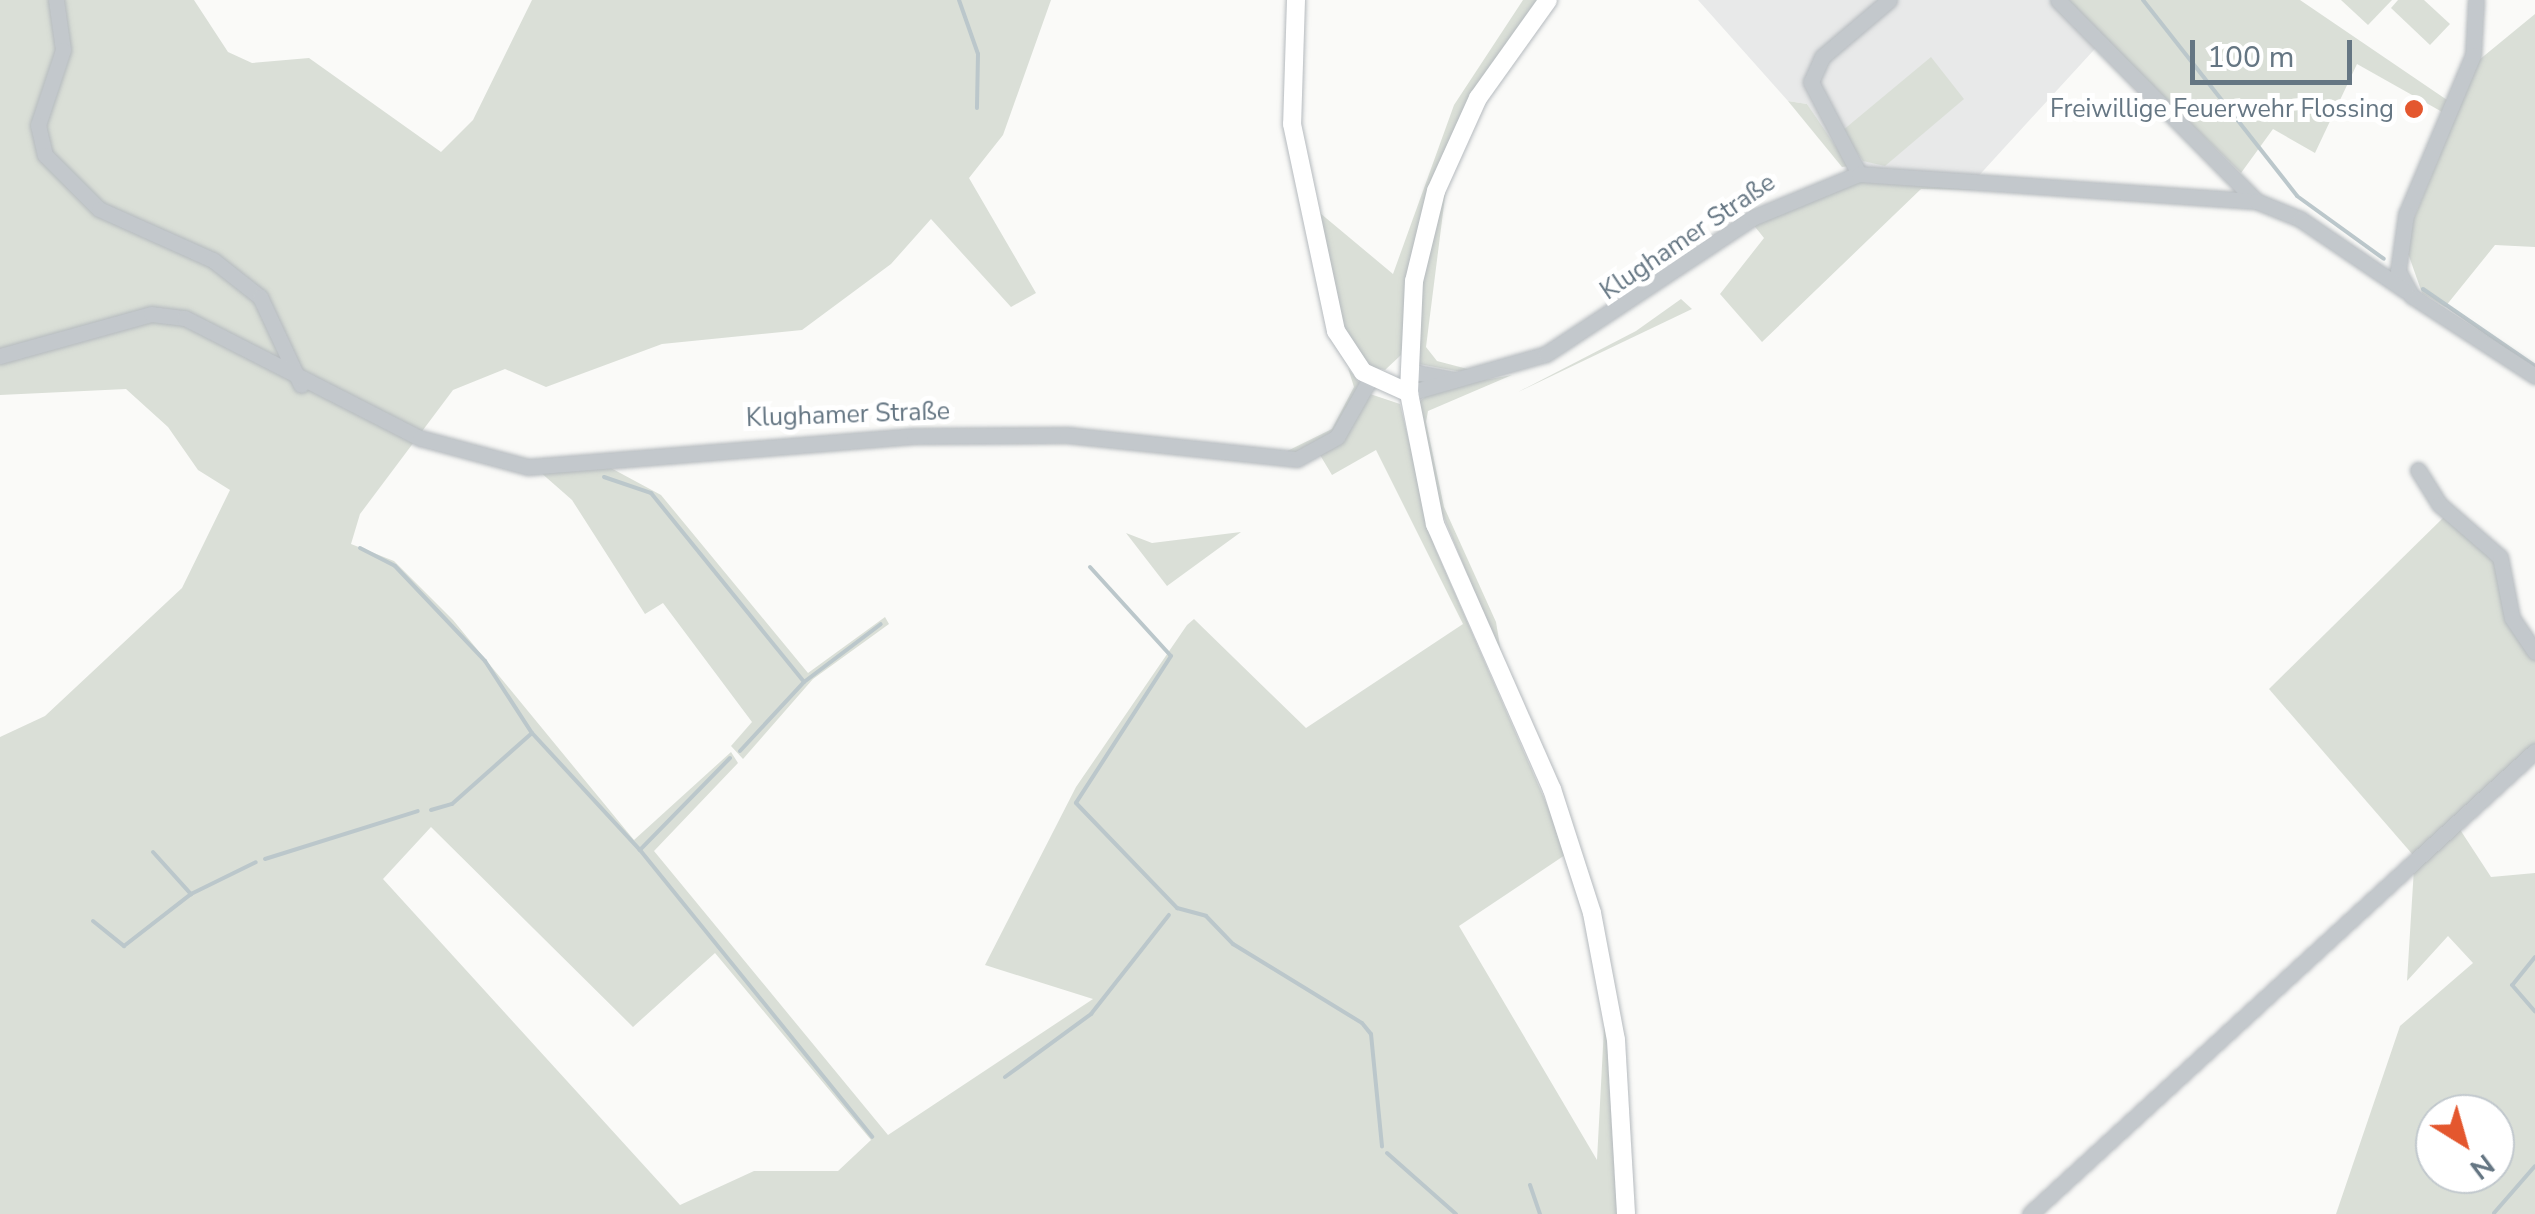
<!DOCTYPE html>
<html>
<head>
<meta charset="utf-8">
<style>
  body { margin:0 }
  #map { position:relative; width:2535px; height:1214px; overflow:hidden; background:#fafaf8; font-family:"Nunito Sans",sans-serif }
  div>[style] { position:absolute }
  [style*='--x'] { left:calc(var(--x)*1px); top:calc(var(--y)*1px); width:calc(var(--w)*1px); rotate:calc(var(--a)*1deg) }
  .built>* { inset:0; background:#e8e9e9 }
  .green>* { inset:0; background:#dadfd7 }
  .stream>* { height:4px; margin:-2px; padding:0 2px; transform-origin:2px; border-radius:2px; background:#bbc7cb }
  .roads { filter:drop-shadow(0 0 2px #b5babe) drop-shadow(0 0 2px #b5babe) }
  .minor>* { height:15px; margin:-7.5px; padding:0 7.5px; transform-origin:7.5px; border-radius:7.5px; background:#c3c8cc }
  .major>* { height:18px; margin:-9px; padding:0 9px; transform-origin:9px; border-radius:9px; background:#fff }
  .dots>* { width:28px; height:28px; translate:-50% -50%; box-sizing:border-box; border:5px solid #fff; border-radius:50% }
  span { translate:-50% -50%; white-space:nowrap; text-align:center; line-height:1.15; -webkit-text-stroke:10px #fff; paint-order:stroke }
  .poi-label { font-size:25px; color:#657683 }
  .right { translate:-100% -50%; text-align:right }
  .street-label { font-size:25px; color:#657683 }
  .north { position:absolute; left:2415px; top:1094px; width:100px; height:100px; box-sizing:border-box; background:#fff; border:2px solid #c1c8cd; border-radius:50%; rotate:143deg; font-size:28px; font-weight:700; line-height:40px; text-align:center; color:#657683 }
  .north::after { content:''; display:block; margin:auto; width:35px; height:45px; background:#e4572e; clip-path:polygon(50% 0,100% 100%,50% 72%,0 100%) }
  .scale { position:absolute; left:2190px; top:40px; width:162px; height:45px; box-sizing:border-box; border:5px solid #657683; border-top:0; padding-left:12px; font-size:30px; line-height:35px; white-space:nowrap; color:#657683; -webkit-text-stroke:8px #fff; paint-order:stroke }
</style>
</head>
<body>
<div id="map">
  <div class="built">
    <i style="clip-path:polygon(1698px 0,2065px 0,2103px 40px,1973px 182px,1853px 178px,1807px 104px,1788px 101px)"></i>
  </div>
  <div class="green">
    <i style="clip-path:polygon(evenodd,0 0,194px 0,228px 52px,252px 63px,309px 58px,441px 152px,473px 120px,532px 0,1051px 0,1003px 135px,969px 178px,1036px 293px,1011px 307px,931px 219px,891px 264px,802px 330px,662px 344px,546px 387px,505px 369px,453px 390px,360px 514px,351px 544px,394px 561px,453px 620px,634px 840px,731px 752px,738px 763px,654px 851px,888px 1135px,1093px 999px,985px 965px,1076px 787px,1187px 625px,1194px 619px,1306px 728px,1463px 624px,1376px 450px,1332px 475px,1317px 450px,1277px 456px,1332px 429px,1354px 387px,1348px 368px,1367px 393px,1400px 404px,1435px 548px,1568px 853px,1459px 926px,1597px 1160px,1605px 1009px,1620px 1214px,0 1214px,0 737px,45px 716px,182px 588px,230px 490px,198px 470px,168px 427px,126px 389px,0 395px,0 0,431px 827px,633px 1027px,715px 953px,871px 1140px,838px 1171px,754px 1171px,680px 1205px,383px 879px,431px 827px)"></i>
    <i style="clip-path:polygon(1523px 0,1539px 0,1482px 77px,1425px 202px,1401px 355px,1385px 370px,1369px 367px,1347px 341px,1314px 208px,1393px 274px,1454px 105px)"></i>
    <i style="clip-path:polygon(2065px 0,2300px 0,2450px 102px,2444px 113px,2357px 64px,2315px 153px,2273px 129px,2241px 173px)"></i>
    <i style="clip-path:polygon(2341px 0,2392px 0,2368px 25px)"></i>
    <i style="clip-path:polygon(2398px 0,2424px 0,2450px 24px,2430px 45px,2391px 8px)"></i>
    <i style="clip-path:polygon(2535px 14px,2535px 247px,2495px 245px,2445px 307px,2422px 293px,2404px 242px,2479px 60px)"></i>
    <i style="clip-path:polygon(1931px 57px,1964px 99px,1885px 166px,1863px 161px,1842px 131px)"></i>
    <i style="clip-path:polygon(1788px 101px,1807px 104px,1849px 166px,1842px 167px)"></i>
    <i style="clip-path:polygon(1853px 178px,1986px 190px,1921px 189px,1762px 342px,1720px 294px,1764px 238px,1752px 223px)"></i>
    <i style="clip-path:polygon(1447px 181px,1426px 347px,1437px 361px,1479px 372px,1467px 373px,1419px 364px,1423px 277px)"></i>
    <i style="clip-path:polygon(1681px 299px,1692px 309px,1518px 392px,1636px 331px)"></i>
    <i style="clip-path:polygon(1512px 375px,1428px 411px,1426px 422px,1444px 507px,1496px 622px,1502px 658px,1432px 489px,1419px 402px,1434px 389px)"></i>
    <i style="clip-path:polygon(609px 467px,661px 495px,808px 673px,885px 617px,889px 624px,813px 679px,743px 759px,731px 746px,752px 722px,663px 603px,645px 614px,572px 500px,539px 471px)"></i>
    <i style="clip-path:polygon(2446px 515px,2499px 567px,2535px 655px,2535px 745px,2413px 855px,2269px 689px)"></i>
    <i style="clip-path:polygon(1241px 532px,1167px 586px,1126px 533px,1152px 543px)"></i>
    <i style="clip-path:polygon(evenodd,2459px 828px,2491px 877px,2535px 873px,2535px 1214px,2336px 1214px,2400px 1026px,2473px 963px,2448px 936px,2407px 981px,2414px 868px,2459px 828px,2435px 1114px,2495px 1114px,2495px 1174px,2435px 1174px,2435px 1114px)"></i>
  </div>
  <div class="stream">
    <i style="--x:959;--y:0;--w:57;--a:70.6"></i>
    <i style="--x:978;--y:54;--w:54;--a:91.1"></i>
    <i style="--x:2143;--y:0;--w:249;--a:51.8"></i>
    <i style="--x:2297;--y:196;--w:107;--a:35.9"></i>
    <i style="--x:2423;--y:289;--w:136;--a:34.5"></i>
    <i style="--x:604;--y:477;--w:50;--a:18.8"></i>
    <i style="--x:651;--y:493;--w:243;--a:51"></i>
    <i style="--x:360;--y:548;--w:39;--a:27"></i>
    <i style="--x:395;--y:566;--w:131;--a:46.5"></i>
    <i style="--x:485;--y:661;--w:86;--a:56.9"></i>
    <i style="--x:532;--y:733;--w:158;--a:47.3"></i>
    <i style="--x:1090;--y:567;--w:120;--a:47.7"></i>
    <i style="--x:1171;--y:656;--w:175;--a:122.9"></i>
    <i style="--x:1076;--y:803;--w:146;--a:46.1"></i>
    <i style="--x:1177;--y:908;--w:30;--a:15"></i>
    <i style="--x:1206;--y:916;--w:39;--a:46"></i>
    <i style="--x:1233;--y:944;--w:151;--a:31.5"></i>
    <i style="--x:1362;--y:1023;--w:14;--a:51"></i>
    <i style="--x:1371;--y:1034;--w:113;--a:84.4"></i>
    <i style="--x:740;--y:751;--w:94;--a:-47.2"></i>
    <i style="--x:804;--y:682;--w:96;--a:-37"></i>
    <i style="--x:730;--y:758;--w:129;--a:134.4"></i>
    <i style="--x:640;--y:850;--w:369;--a:51"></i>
    <i style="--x:431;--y:810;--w:22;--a:-16"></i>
    <i style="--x:452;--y:804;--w:107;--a:-41.6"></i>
    <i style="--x:153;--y:852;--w:57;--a:47.9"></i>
    <i style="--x:191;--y:894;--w:72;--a:-26.2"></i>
    <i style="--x:265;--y:859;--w:160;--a:-17.4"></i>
    <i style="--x:93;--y:921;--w:40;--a:39"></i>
    <i style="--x:124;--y:946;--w:85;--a:-37.8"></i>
    <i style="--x:2535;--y:957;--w:36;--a:129"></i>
    <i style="--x:2512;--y:985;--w:35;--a:49"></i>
    <i style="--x:1005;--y:1077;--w:107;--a:-36.2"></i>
    <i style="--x:1091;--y:1014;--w:126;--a:-51.8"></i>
    <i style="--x:1387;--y:1153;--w:92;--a:41.5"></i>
    <i style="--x:1530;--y:1185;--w:31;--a:71"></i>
    <i style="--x:2494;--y:1213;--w:62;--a:-48.9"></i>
  </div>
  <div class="roads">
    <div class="minor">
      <i style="--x:56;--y:0;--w:50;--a:82"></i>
      <i style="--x:63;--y:50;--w:79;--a:108.4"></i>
      <i style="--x:38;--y:125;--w:31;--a:77"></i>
      <i style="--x:45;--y:155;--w:76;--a:45"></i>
      <i style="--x:99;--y:209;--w:125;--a:24.1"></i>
      <i style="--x:213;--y:260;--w:60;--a:38.2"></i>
      <i style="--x:260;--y:297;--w:97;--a:65"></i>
      <i style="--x:2058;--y:0;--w:282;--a:45.4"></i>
      <i style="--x:2476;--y:0;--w:55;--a:93.1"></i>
      <i style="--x:2473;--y:55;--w:173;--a:112.8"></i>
      <i style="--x:2406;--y:214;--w:58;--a:98"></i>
      <i style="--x:2398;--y:271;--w:29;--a:61"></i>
      <i style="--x:2412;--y:296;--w:147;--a:33"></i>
      <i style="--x:1859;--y:174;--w:104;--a:-117.6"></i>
      <i style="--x:1811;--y:82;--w:27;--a:-66"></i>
      <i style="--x:1822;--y:57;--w:88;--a:-40.4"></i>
      <i style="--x:0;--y:356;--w:157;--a:-15.5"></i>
      <i style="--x:151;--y:314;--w:34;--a:7"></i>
      <i style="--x:185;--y:318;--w:264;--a:27.1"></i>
      <i style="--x:420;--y:438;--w:112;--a:15"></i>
      <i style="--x:528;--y:467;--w:387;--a:-4.6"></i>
      <i style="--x:914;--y:436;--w:153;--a:-0.4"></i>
      <i style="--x:1067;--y:435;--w:231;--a:6"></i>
      <i style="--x:1297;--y:459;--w:46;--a:-28.8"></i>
      <i style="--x:1337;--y:437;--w:69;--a:-60.5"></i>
      <i style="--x:1409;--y:371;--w:43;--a:10.8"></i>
      <i style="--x:1409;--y:393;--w:142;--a:-15.9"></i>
      <i style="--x:1546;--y:354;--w:247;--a:-33.4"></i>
      <i style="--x:1752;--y:218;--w:116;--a:-22.4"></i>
      <i style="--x:1859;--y:174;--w:398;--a:3.9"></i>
      <i style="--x:2256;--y:201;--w:48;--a:22.2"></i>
      <i style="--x:2300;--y:219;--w:128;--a:34.2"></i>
      <i style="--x:2418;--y:470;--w:40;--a:58"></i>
      <i style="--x:2439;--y:504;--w:81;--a:41"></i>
      <i style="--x:2500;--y:557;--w:62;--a:78.9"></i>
      <i style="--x:2512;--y:618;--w:41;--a:55.9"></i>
      <i style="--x:2030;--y:1214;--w:685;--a:-42.52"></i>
    </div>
    <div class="major">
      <i style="--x:1296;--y:0;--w:124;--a:91.8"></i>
      <i style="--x:1292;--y:124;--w:212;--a:78"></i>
      <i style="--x:1336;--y:331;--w:49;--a:56.6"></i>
      <i style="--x:1363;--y:372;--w:51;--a:24.5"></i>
      <i style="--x:1548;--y:0;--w:120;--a:125.5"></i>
      <i style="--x:1478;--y:98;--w:102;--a:114.3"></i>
      <i style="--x:1436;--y:191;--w:93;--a:103.7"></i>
      <i style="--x:1414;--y:281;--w:112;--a:92.6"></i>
      <i style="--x:1409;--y:393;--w:134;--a:78.8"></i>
      <i style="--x:1435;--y:524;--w:290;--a:66.2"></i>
      <i style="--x:1552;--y:789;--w:130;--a:72.1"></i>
      <i style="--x:1592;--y:913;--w:129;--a:79.3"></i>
      <i style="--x:1616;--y:1040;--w:174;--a:86.7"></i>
    </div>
  </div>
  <div class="dots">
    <i style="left:2414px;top:109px;background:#e4572e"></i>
  </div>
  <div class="poi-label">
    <span class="right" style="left:2394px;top:109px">Freiwillige Feuerwehr Flossing</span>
  </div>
  <div class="street-label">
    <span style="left:1688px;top:237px;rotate:-34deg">Klughamer Straße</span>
    <span style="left:848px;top:415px;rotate:-2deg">Klughamer Straße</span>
  </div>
  <div class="north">N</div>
  <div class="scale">100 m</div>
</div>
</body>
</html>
